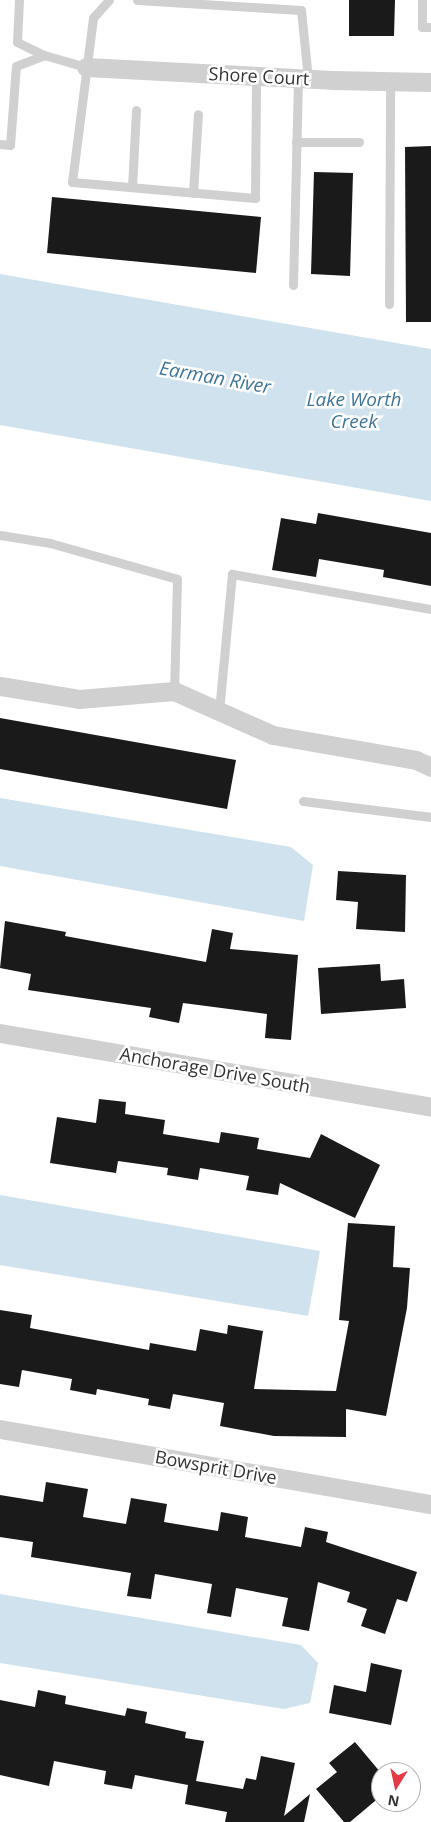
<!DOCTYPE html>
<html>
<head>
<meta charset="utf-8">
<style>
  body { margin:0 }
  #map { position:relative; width:431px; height:1822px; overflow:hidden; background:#fff; font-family:"Open Sans",sans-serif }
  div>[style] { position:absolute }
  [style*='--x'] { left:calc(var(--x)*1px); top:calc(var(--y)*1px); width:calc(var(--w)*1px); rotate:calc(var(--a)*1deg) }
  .water>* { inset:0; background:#cfe2ee }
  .building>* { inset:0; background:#1a1a1a }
  .lane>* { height:9px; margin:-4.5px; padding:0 4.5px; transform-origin:4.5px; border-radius:4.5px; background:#d0d0d0 }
  .street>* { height:19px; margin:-9.5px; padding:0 9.5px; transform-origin:9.5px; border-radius:9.5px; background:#d0d0d0 }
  span { translate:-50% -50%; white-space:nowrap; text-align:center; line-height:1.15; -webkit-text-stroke:5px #fff; paint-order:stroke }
  .street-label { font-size:18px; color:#333 }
  .water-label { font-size:19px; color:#3f7597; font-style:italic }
  .north { position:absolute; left:371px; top:1762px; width:50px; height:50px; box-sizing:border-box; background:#fff; border:1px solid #adadad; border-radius:50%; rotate:190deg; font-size:14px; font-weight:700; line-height:20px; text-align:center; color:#333 }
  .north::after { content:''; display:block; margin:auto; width:18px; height:22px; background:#e63946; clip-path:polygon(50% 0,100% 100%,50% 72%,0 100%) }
</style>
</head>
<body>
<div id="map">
  <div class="water">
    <i style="clip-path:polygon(0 274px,431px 349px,431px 501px,0 425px)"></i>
    <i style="clip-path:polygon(0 798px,291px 847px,313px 865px,304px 921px,0 866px)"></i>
    <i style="clip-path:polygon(0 1195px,320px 1251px,308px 1316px,0 1265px)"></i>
    <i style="clip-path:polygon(0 1594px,301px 1645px,318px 1663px,310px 1703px,284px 1709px,0 1663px)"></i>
  </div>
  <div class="building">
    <i style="clip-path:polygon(349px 0,395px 0,394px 36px,349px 36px)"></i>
    <i style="clip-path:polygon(431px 146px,431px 322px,406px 322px,405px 147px)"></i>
    <i style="clip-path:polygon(314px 172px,353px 173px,350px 276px,311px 274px)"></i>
    <i style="clip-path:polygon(52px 197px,261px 217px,256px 273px,47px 253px)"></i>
    <i style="clip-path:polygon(318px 513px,431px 533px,431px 586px,383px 577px,384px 570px,319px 559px,316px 577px,272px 570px,281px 518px,316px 524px)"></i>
    <i style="clip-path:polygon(0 718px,236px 760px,227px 809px,0 769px)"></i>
    <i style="clip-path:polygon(338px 871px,406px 875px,405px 932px,356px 929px,358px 902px,336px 900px)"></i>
    <i style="clip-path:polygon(5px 921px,66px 932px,65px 936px,206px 962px,212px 929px,233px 933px,230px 949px,298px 955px,291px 1040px,265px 1038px,267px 1014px,183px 1003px,179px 1023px,149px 1017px,151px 1008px,28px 990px,31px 974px,0 968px)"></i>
    <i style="clip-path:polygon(380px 964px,381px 981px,404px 979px,406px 1008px,321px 1014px,318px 968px)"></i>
    <i style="clip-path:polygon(99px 1099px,126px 1102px,125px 1114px,165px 1120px,163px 1134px,219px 1143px,221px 1132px,259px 1138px,257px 1149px,310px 1158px,321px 1134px,380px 1165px,355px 1218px,280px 1183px,278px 1195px,246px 1190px,249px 1176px,200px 1168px,198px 1180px,167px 1175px,168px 1168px,118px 1161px,116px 1173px,50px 1163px,57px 1117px,96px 1123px)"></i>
    <i style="clip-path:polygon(348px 1223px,395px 1226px,393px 1267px,410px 1268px,407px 1308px,386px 1416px,346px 1409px,346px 1437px,274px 1436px,220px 1426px,224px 1403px,173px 1394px,170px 1409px,148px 1405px,149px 1399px,97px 1389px,96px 1395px,70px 1390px,72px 1379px,22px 1370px,19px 1387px,0 1384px,0 1310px,32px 1315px,30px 1328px,149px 1350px,150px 1343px,196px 1351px,200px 1329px,227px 1334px,228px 1325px,263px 1331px,254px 1389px,336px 1391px,349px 1321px,339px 1320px)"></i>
    <i style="clip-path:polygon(46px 1482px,88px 1489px,83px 1517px,126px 1524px,131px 1498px,167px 1504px,164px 1522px,218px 1531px,221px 1512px,248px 1517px,245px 1537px,301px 1547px,305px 1527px,328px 1532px,326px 1542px,417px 1572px,407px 1602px,397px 1599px,385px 1634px,361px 1626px,367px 1609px,347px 1602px,350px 1592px,318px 1582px,309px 1631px,282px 1626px,288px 1598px,236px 1588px,231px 1617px,207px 1613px,212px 1584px,155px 1574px,151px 1599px,127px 1596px,131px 1573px,31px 1557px,33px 1542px,0 1537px,0 1495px,43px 1502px)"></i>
    <i style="clip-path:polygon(371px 1663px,402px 1670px,391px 1725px,329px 1713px,334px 1685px,366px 1692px)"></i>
    <i style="clip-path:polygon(38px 1690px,66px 1696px,65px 1704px,125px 1716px,127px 1708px,147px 1712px,145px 1723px,186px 1732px,185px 1738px,204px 1741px,196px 1781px,243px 1789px,246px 1778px,256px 1780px,261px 1756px,295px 1763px,284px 1816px,310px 1794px,304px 1822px,225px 1822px,227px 1812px,185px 1804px,188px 1785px,135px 1775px,132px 1789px,104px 1784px,106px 1771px,54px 1761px,49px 1786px,0 1775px,0 1700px,35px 1707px)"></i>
    <i style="clip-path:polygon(355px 1742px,381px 1773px,381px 1796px,350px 1822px,344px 1822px,316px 1789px,337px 1772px,329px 1763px)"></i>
  </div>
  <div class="lane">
    <i style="--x:19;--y:0;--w:42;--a:92.7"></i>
    <i style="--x:17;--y:42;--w:30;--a:26"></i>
    <i style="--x:44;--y:55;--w:44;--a:15.9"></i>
    <i style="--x:109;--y:0;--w:24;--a:132"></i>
    <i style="--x:93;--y:18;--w:165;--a:97.3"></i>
    <i style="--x:72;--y:182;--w:184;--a:5"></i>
    <i style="--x:255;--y:198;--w:121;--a:-89.5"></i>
    <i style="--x:137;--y:0;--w:164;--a:3.5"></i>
    <i style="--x:301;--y:10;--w:69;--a:84.2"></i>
    <i style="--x:422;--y:0;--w:27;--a:90"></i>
    <i style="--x:422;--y:27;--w:9;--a:0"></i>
    <i style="--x:296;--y:142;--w:63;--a:0"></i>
    <i style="--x:0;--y:144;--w:10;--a:6"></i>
    <i style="--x:10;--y:145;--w:79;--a:-85.7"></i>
    <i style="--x:16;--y:66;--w:30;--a:-21"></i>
    <i style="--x:132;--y:187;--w:77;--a:-87"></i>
    <i style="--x:193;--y:193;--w:79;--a:-86.4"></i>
    <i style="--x:293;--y:285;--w:207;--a:-88.6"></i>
    <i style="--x:389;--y:304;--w:223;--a:-89.7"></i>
    <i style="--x:0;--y:535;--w:51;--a:9.1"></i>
    <i style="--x:50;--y:543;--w:132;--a:15.8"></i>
    <i style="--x:177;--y:579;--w:112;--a:91.5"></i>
    <i style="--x:219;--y:711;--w:138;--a:-84.6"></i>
    <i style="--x:232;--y:574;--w:202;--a:10"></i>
    <i style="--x:303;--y:801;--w:129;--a:7.1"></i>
  </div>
  <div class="street">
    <i style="--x:86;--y:67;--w:246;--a:3"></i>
    <i style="--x:332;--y:80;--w:99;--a:1.2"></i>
    <i style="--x:0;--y:686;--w:80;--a:9.3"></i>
    <i style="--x:79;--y:699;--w:95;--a:-4.8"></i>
    <i style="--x:174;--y:691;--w:108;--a:24"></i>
    <i style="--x:273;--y:735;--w:145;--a:9.9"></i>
    <i style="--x:416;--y:760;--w:17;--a:25"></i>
    <i style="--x:0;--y:1033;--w:437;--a:9.7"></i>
    <i style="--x:0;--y:1429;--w:437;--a:9.9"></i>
  </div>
  <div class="street-label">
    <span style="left:259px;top:76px;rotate:3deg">Shore Court</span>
    <span style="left:215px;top:1070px;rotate:10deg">Anchorage Drive South</span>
    <span style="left:216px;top:1467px;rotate:10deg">Bowsprit Drive</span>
  </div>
  <div class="water-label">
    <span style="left:215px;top:378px;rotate:10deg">Earman River</span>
    <span style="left:354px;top:411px">Lake Worth<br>Creek</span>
  </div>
  <div class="north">N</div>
</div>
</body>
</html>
